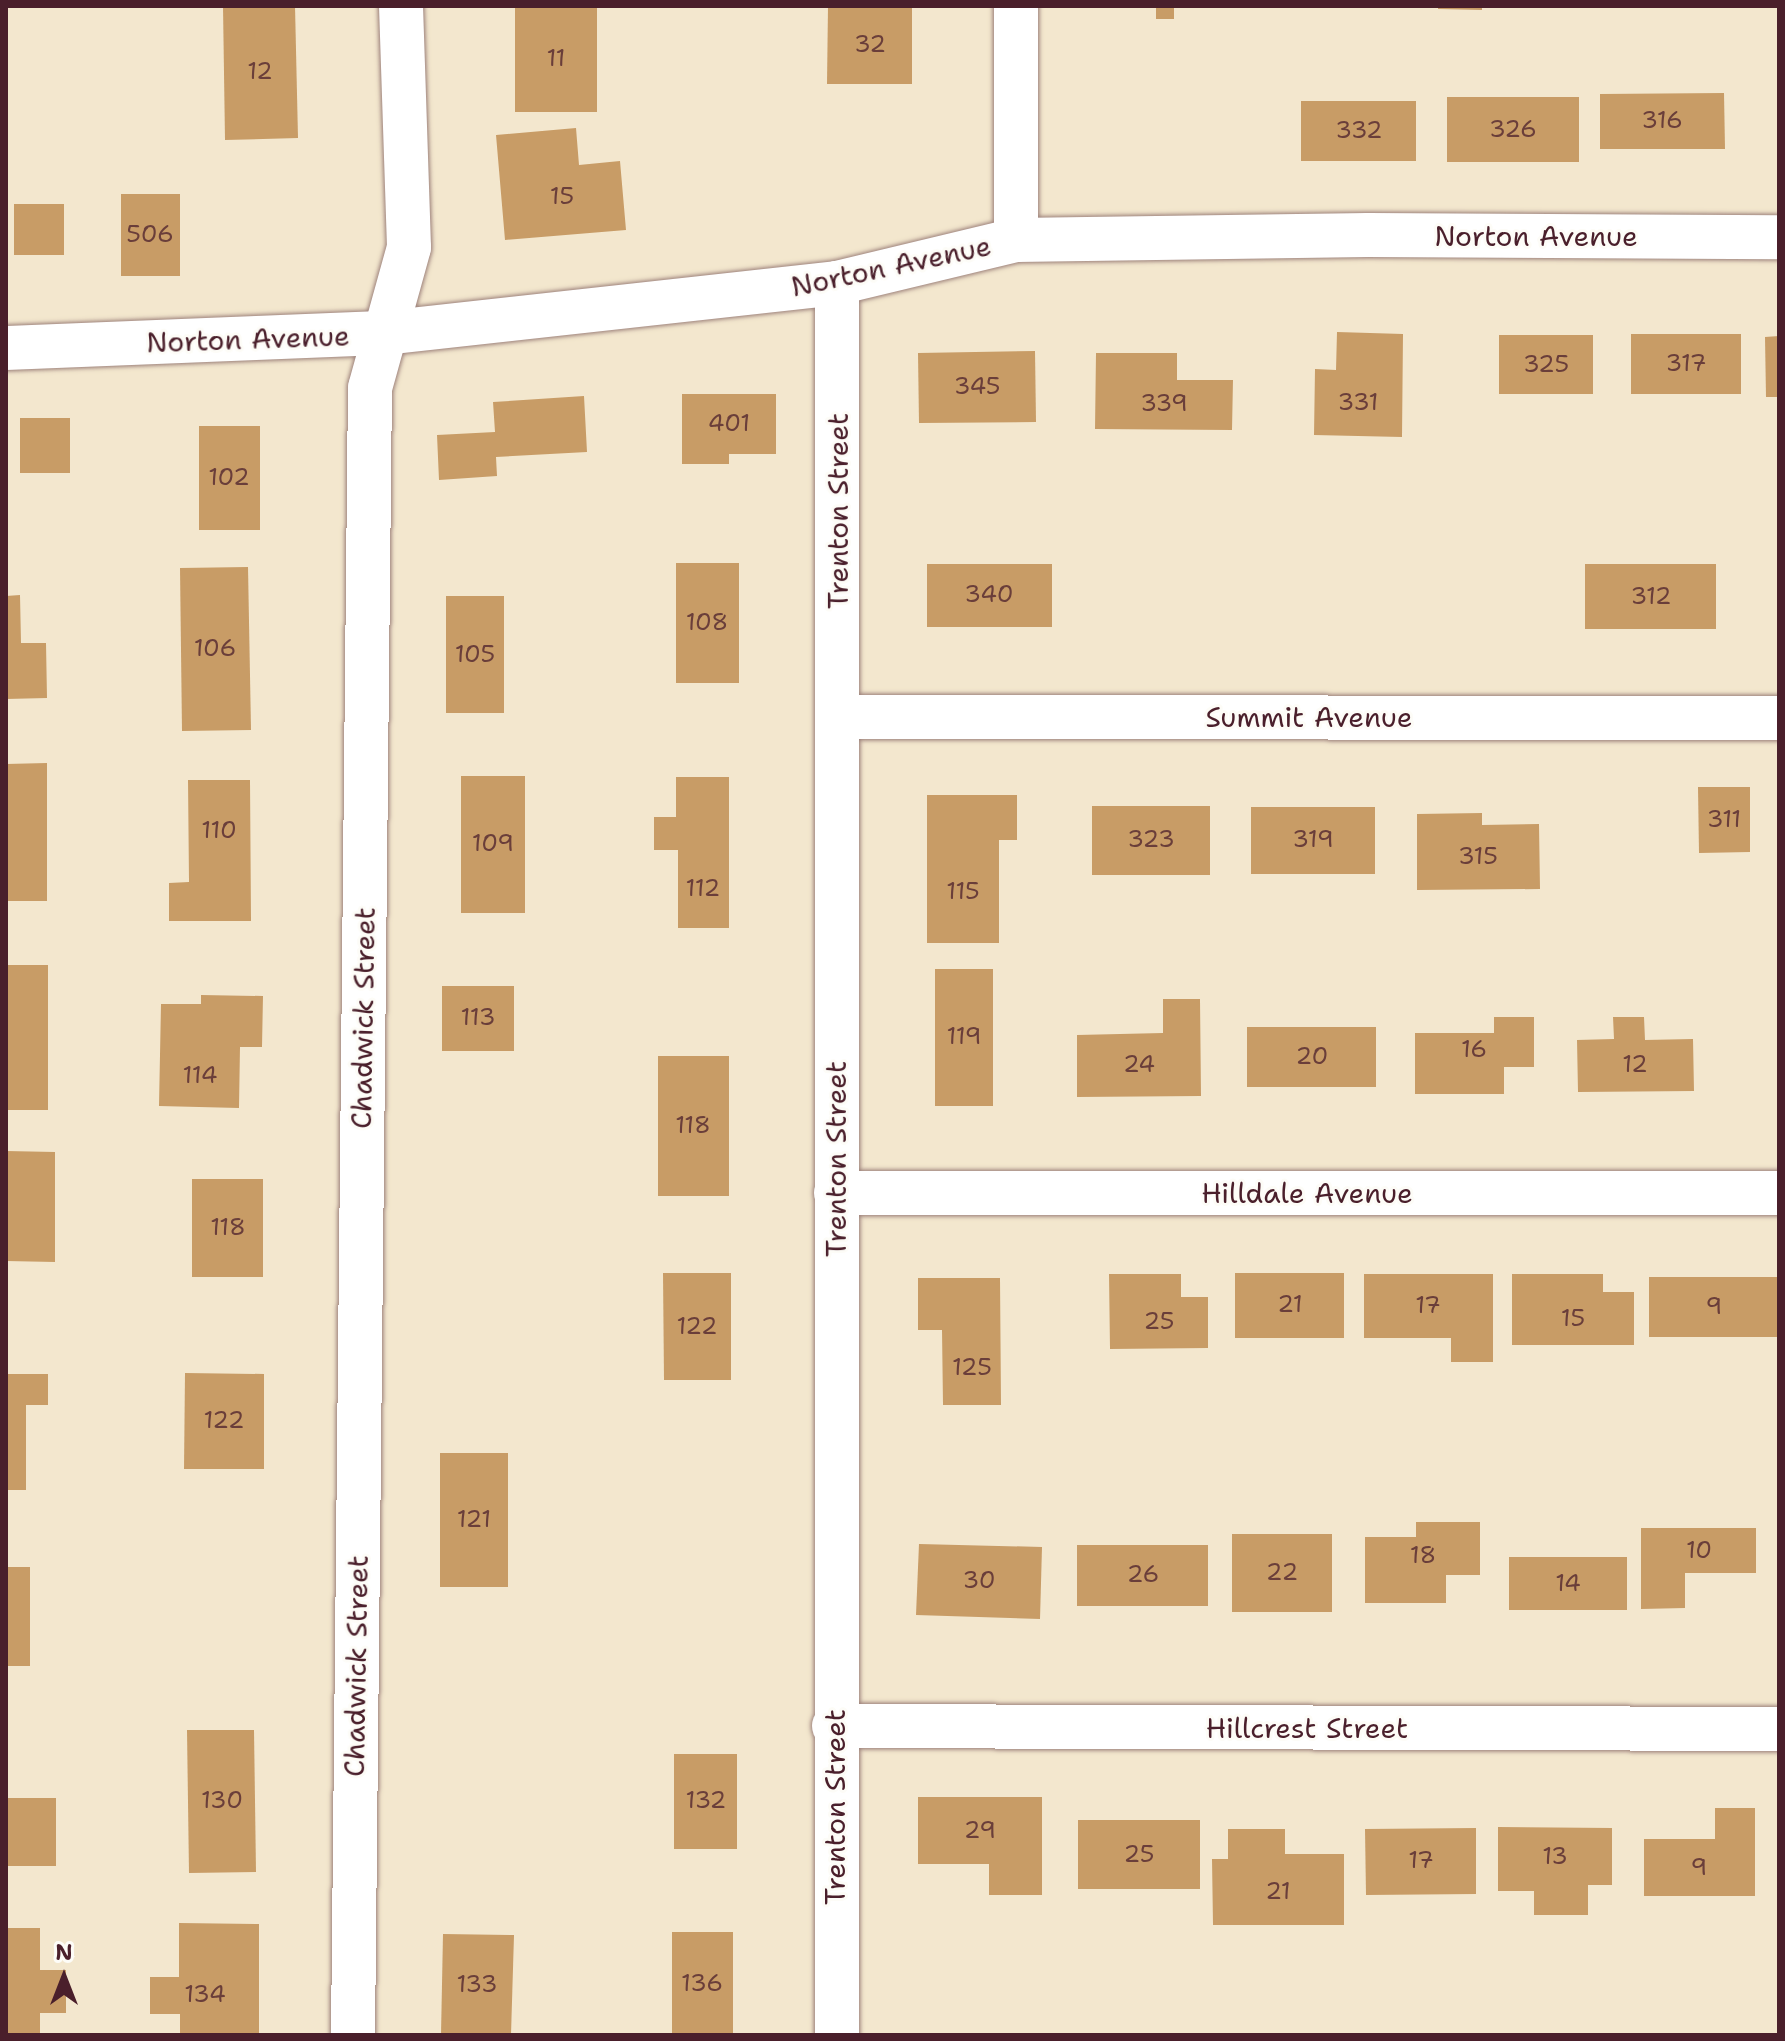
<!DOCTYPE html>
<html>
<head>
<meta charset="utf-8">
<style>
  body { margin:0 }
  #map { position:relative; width:1785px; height:2041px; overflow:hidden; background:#f3e7ce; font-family:"Shantell Sans",sans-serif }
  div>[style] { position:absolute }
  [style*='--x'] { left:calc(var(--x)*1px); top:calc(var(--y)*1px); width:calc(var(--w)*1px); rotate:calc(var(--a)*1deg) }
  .building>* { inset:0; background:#c89c66 }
  .roads { filter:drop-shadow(0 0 2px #9e837c) drop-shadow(0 0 2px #9e837c) }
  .minor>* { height:44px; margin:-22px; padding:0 22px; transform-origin:22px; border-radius:22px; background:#fff }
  span { translate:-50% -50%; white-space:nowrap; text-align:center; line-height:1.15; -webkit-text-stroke:6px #fdfcf7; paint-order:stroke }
  .number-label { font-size:24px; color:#6a3e3a }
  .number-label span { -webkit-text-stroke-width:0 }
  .street-label { font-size:28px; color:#4a1f2b }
  .frame { position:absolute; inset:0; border:8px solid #4a1f2b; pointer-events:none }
  .north { position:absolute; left:24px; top:1937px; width:80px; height:80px; -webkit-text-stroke:6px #fdfcf7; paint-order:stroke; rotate:0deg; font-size:22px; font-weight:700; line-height:32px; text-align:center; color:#4a1f2b }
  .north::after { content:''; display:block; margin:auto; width:28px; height:36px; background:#4a1f2b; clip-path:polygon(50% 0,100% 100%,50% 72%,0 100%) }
</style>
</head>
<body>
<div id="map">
  <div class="building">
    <i style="clip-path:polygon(223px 6px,295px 6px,298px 138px,225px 140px)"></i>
    <i style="clip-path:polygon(515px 6px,597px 6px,597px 112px,515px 112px)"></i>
    <i style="clip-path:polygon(828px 6px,912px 6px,912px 84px,827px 84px)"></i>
    <i style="clip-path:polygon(1156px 6px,1174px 6px,1174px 19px,1156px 19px)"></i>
    <i style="clip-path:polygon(1438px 6px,1482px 6px,1482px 10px,1438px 9px)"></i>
    <i style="clip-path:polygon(1724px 93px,1725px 149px,1600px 149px,1600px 94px)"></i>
    <i style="clip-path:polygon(1447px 97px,1579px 97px,1579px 162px,1447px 162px)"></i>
    <i style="clip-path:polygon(1301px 101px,1416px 101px,1416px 161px,1301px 161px)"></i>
    <i style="clip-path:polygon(576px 128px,579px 165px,620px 161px,626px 230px,505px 240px,496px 135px)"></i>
    <i style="clip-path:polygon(121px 194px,180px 194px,180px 276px,121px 276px)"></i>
    <i style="clip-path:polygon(14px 204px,64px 204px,64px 255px,14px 255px)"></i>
    <i style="clip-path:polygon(1337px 332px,1403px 334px,1402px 437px,1314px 435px,1315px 369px,1336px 370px)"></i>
    <i style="clip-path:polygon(1631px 334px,1741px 334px,1741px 394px,1631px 394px)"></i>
    <i style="clip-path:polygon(1499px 335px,1593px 335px,1593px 394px,1499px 394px)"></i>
    <i style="clip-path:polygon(1779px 336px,1779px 397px,1766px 397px,1765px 337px)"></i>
    <i style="clip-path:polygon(1035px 351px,1036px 422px,919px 423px,918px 353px)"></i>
    <i style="clip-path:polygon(1096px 353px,1177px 353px,1177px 380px,1233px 380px,1232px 430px,1095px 429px)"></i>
    <i style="clip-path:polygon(682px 394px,776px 394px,776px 454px,729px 454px,729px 464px,682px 464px)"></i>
    <i style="clip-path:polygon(584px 396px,587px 452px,496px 457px,497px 476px,439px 480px,437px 435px,495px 432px,493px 402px)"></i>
    <i style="clip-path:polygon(20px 418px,70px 418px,70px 473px,20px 473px)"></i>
    <i style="clip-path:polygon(199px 426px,260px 426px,260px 530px,199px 530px)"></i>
    <i style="clip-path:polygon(676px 563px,739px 563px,739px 683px,676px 683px)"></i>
    <i style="clip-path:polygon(927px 564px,1052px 564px,1052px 627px,927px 627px)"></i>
    <i style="clip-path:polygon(1585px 564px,1716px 564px,1716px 629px,1585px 629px)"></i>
    <i style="clip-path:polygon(248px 567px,251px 730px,182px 731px,180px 568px)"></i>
    <i style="clip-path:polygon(20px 595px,21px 643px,46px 643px,47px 698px,6px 699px,6px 596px)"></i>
    <i style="clip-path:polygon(446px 596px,504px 596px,504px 713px,446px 713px)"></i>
    <i style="clip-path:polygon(47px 763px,47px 901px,6px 901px,6px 764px)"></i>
    <i style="clip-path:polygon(461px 776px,525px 776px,525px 913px,461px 913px)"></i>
    <i style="clip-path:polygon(676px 777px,729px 777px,729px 928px,678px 928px,678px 850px,654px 850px,654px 817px,676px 817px)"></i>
    <i style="clip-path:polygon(188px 780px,250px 780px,251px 921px,169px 921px,169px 883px,189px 882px)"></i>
    <i style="clip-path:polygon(1698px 787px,1750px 787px,1750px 852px,1699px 853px)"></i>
    <i style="clip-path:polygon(927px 795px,1017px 795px,1017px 840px,999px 840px,999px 943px,927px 943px)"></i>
    <i style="clip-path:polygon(1092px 806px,1210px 806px,1210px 875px,1092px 875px)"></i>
    <i style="clip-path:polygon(1251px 807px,1375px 807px,1375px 874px,1251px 874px)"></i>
    <i style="clip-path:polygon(1482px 813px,1482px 825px,1539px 824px,1540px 889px,1417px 890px,1417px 814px)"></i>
    <i style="clip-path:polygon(6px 965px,48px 965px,48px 1110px,6px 1110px)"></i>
    <i style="clip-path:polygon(935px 969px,993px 969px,993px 1106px,935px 1106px)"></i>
    <i style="clip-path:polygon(442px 986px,514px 986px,514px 1051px,442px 1051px)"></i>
    <i style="clip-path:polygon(201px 995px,263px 996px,262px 1047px,240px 1047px,239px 1108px,159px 1106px,161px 1004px,201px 1004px)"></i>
    <i style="clip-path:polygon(1163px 999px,1200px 999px,1201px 1096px,1077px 1097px,1077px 1035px,1163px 1033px)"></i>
    <i style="clip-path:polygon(1494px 1017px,1534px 1017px,1534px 1067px,1504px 1067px,1504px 1094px,1415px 1094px,1415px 1033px,1494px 1033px)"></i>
    <i style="clip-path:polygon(1613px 1017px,1644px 1017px,1645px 1040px,1693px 1039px,1694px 1091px,1578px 1092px,1577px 1040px,1614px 1039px)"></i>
    <i style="clip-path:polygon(1247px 1027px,1376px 1027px,1376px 1087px,1247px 1087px)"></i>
    <i style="clip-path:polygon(658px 1056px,729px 1056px,729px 1196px,658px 1196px)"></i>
    <i style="clip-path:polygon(6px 1151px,55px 1152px,55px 1262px,6px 1261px)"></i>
    <i style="clip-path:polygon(192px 1179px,263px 1179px,263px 1277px,192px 1277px)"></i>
    <i style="clip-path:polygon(663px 1273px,731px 1273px,731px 1380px,664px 1380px)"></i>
    <i style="clip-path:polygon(1235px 1273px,1344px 1273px,1344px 1338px,1235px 1338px)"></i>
    <i style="clip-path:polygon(1109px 1274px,1181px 1274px,1181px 1297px,1208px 1297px,1208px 1348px,1110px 1349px)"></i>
    <i style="clip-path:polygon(1364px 1274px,1493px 1274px,1493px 1362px,1451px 1362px,1451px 1338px,1364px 1338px)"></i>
    <i style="clip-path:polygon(1512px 1274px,1603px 1274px,1603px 1292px,1634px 1292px,1634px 1345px,1512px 1345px)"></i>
    <i style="clip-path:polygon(1649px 1277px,1778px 1277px,1778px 1337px,1649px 1337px)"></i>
    <i style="clip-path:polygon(918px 1278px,1000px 1278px,1001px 1405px,943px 1405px,942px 1330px,918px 1330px)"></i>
    <i style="clip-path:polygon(185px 1373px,264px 1374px,264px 1469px,184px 1469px)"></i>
    <i style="clip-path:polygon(6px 1374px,48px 1374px,48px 1405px,26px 1405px,26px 1490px,6px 1490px)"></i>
    <i style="clip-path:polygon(440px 1453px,508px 1453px,508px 1587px,440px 1587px)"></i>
    <i style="clip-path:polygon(1416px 1522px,1480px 1522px,1480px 1575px,1446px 1575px,1446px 1603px,1365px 1603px,1365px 1537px,1416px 1537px)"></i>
    <i style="clip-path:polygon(1641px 1528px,1756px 1528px,1756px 1573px,1685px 1573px,1685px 1608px,1641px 1609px)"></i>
    <i style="clip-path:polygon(1232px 1534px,1332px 1534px,1332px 1612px,1232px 1612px)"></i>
    <i style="clip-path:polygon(919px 1544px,1042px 1547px,1040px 1619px,916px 1615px)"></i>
    <i style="clip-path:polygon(1077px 1545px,1208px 1545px,1208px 1606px,1077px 1606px)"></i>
    <i style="clip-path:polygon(1509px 1557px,1627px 1557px,1627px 1610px,1509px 1610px)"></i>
    <i style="clip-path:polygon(6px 1567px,30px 1567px,30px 1666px,6px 1666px)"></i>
    <i style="clip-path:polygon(187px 1730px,254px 1730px,256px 1872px,189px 1873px)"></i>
    <i style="clip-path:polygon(674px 1754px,737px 1754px,737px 1849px,674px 1849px)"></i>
    <i style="clip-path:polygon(918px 1797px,1042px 1797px,1042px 1895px,989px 1895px,989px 1864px,918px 1864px)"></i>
    <i style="clip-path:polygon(6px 1798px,56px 1798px,56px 1866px,6px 1866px)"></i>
    <i style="clip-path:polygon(1715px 1808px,1755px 1808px,1755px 1896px,1644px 1896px,1644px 1839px,1715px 1839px)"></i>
    <i style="clip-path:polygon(1078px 1820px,1200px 1820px,1200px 1889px,1078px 1889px)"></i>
    <i style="clip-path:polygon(1498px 1827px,1612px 1828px,1612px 1885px,1588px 1885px,1588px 1915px,1534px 1915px,1534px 1891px,1498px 1891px)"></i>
    <i style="clip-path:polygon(1476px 1828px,1476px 1894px,1366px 1895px,1365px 1829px)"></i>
    <i style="clip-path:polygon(1228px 1829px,1285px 1829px,1285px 1854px,1344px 1854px,1344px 1925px,1213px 1925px,1212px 1859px,1228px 1859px)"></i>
    <i style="clip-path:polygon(179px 1923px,259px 1924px,259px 2035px,180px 2035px,180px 2014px,150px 2014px,150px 1977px,179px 1977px)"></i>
    <i style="clip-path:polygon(6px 1928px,40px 1928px,40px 1970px,66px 1970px,66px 2013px,40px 2013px,40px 2035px,6px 2035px)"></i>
    <i style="clip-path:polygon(672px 1932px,733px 1932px,733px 2035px,672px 2035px)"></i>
    <i style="clip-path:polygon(443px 1934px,514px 1935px,511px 2035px,441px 2035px)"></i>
  </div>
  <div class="roads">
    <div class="minor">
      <i style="--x:1016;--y:6;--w:234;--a:90"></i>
      <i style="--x:6;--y:348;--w:378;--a:-2.3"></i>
      <i style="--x:384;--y:333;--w:456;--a:-6.3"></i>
      <i style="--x:837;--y:283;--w:184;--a:-13.5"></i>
      <i style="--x:1016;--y:240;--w:352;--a:-0.8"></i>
      <i style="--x:1368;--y:235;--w:411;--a:0.3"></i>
      <i style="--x:839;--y:717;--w:940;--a:0.06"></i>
      <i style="--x:836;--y:1193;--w:943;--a:0"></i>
      <i style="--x:834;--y:1726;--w:945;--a:0.18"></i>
      <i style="--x:353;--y:2035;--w:1647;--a:-89.41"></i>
      <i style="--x:370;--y:388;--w:146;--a:-74.5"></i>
      <i style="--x:409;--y:247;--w:241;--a:-91.9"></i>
      <i style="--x:837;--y:2035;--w:1752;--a:-90"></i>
    </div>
  </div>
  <div class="number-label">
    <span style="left:870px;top:45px">32</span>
    <span style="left:556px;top:59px">11</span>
    <span style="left:260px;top:72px">12</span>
    <span style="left:1662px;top:121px">316</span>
    <span style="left:1513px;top:130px">326</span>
    <span style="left:1359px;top:131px">332</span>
    <span style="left:562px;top:197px">15</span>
    <span style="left:150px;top:235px">506</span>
    <span style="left:1686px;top:364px">317</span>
    <span style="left:1546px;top:365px">325</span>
    <span style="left:977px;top:387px">345</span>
    <span style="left:1358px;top:403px">331</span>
    <span style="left:1164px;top:404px">339</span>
    <span style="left:729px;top:424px">401</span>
    <span style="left:229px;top:478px">102</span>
    <span style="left:989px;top:595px">340</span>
    <span style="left:1651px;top:597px">312</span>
    <span style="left:707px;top:623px">108</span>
    <span style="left:215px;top:649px">106</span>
    <span style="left:475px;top:655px">105</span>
    <span style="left:1724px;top:820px">311</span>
    <span style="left:219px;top:831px">110</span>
    <span style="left:1151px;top:840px">323</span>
    <span style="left:1313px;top:840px">319</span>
    <span style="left:493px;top:844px">109</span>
    <span style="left:1478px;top:857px">315</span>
    <span style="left:703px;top:889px">112</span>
    <span style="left:963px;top:892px">115</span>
    <span style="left:478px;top:1018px">113</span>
    <span style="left:964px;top:1037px">119</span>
    <span style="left:1474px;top:1050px">16</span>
    <span style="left:1312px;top:1057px">20</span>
    <span style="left:1139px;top:1065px">24</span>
    <span style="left:1635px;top:1065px">12</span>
    <span style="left:200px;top:1076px">114</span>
    <span style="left:693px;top:1126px">118</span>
    <span style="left:228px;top:1228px">118</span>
    <span style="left:1290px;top:1305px">21</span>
    <span style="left:1428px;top:1306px">17</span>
    <span style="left:1714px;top:1307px">9</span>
    <span style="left:1573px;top:1319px">15</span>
    <span style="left:1159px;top:1322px">25</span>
    <span style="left:697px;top:1327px">122</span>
    <span style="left:972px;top:1368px">125</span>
    <span style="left:224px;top:1421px">122</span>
    <span style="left:474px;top:1520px">121</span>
    <span style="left:1699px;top:1551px">10</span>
    <span style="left:1423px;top:1556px">18</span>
    <span style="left:1282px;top:1573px">22</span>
    <span style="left:1143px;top:1575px">26</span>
    <span style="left:979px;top:1581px">30</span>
    <span style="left:1568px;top:1584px">14</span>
    <span style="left:222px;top:1801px">130</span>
    <span style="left:706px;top:1801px">132</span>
    <span style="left:980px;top:1831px">29</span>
    <span style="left:1139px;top:1855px">25</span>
    <span style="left:1555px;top:1857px">13</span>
    <span style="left:1421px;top:1861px">17</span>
    <span style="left:1699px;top:1868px">9</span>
    <span style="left:1278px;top:1892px">21</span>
    <span style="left:702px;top:1984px">136</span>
    <span style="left:477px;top:1985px">133</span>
    <span style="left:205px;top:1995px">134</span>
  </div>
  <div class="street-label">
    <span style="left:1536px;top:236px">Norton Avenue</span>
    <span style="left:891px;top:266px;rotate:-12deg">Norton Avenue</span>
    <span style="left:248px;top:339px;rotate:-2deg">Norton Avenue</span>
    <span style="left:838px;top:511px;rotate:-90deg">Trenton Street</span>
    <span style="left:1309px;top:717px">Summit Avenue</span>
    <span style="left:363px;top:1018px;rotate:-89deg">Chadwick Street</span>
    <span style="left:836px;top:1159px;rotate:-90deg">Trenton Street</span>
    <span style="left:1307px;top:1193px">Hilldale Avenue</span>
    <span style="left:356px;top:1666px;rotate:-89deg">Chadwick Street</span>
    <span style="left:1307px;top:1728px">Hillcrest Street</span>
    <span style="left:835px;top:1807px;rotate:-90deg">Trenton Street</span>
  </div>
  <div class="frame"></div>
  <div class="north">N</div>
</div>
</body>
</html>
